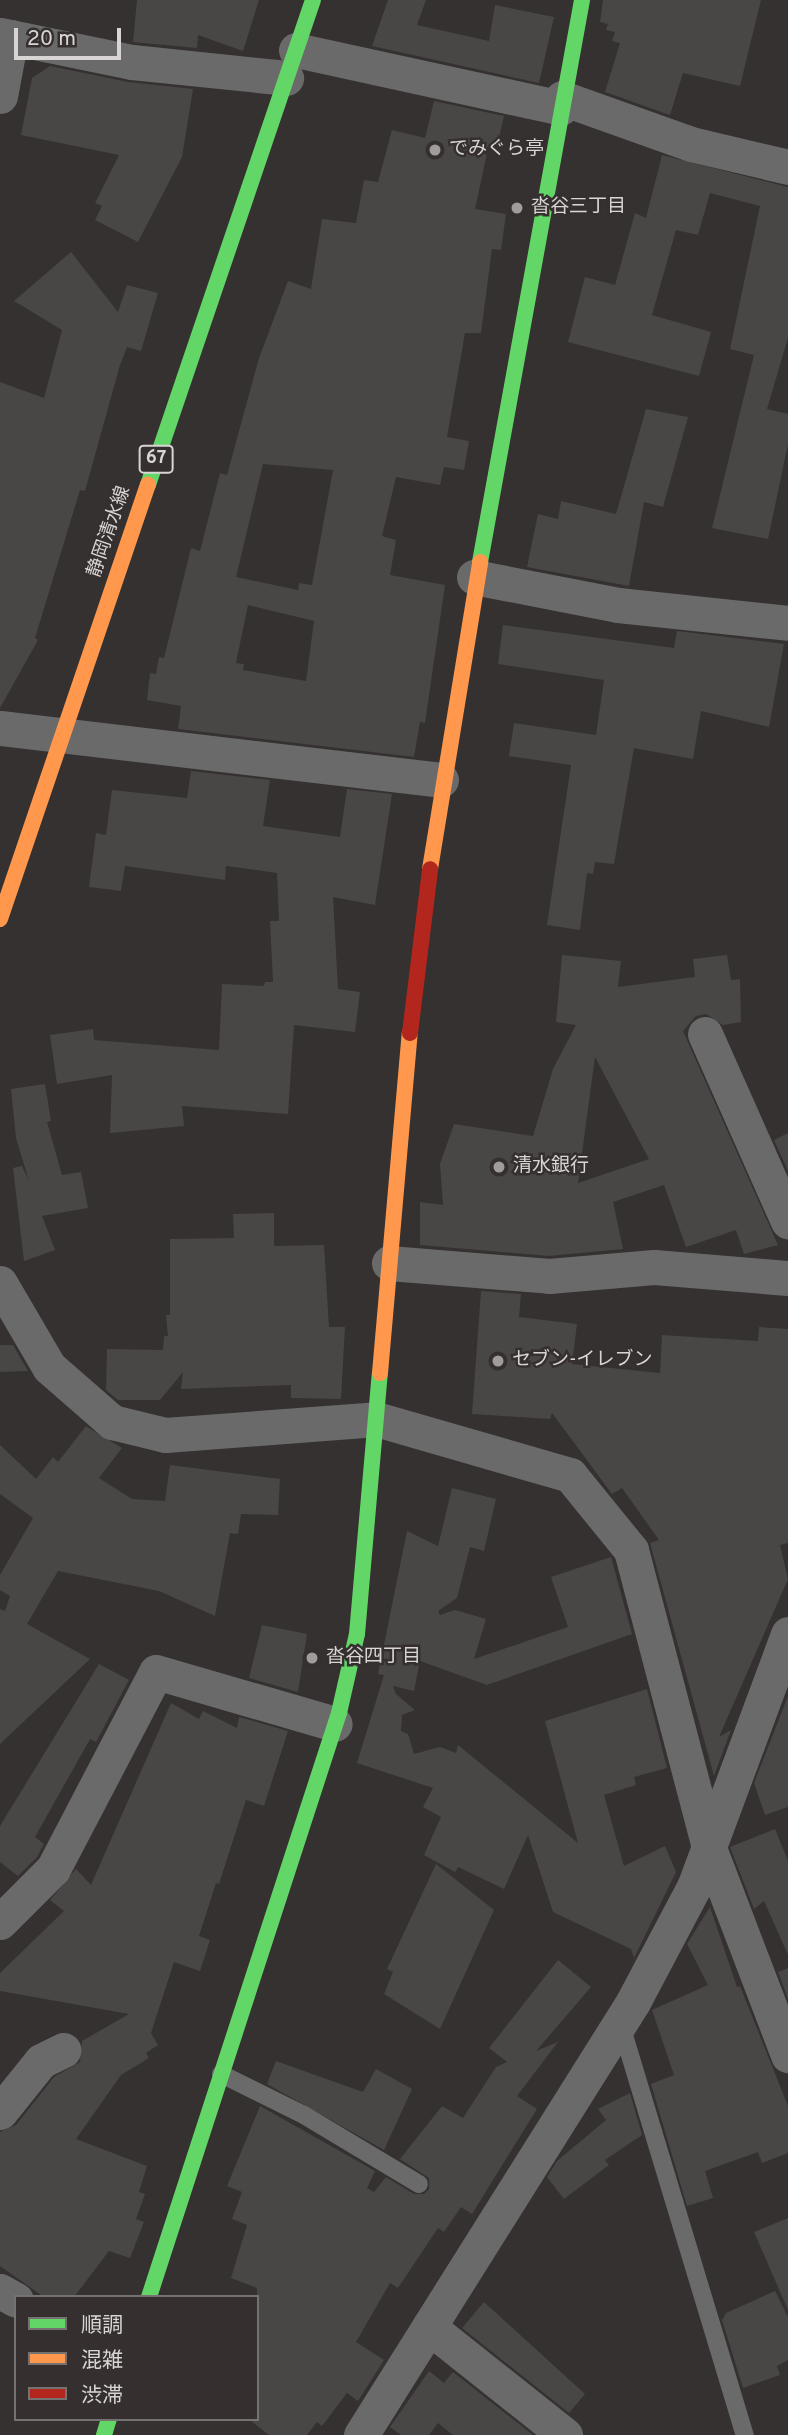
<!DOCTYPE html>
<html>
<head>
<meta charset="utf-8">
<style>
  body { margin:0 }
  #map { position:relative; width:788px; height:2435px; overflow:hidden; background:#343130; font-family:Overpass,"Noto Sans JP",sans-serif }
  div>[style] { position:absolute }
  [style*='--x'] { left:calc(var(--x)*1px); top:calc(var(--y)*1px); width:calc(var(--w)*1px); rotate:calc(var(--a)*1deg) }
  .building>* { inset:0; background:#494646 }
  .lane>* { height:18px; margin:-9px; padding:0 9px; transform-origin:9px; border-radius:9px; background:#6b6a6a }
  .street>* { height:35px; margin:-17.5px; padding:0 17.5px; transform-origin:17.5px; border-radius:17.5px; background:#6b6a6a }
  .fast>* { height:16px; margin:-8px; padding:0 8px; transform-origin:8px; border-radius:8px; background:#63d668 }
  .slow>* { height:16px; margin:-8px; padding:0 8px; transform-origin:8px; border-radius:8px; background:#ff974d }
  .jam>* { height:16px; margin:-8px; padding:0 8px; transform-origin:8px; border-radius:8px; background:#b3261e }
  .dots>* { width:19px; height:19px; translate:-50% -50%; box-sizing:border-box; border:4px solid #35302f; border-radius:50% }
  span { translate:-50% -50%; white-space:nowrap; text-align:center; line-height:1.15; -webkit-text-stroke:5px #35302f; paint-order:stroke }
  .shield-label span { padding:2px 5px; background:#35302f; border:2px solid; border-radius:5px; -webkit-text-stroke-width:0 }
  .shield-label { font-size:18px; color:#d8d5d4; font-weight:700 }
  .poi-label { font-size:19px; color:#d8d5d4 }
  .left { translate:0 -50%; text-align:left }
  .street-label { font-size:19px; color:#d8d5d4 }
  .legend { position:absolute; left:14px; top:2295px; width:245px; height:126px; box-sizing:border-box; background:#35302f; border:2px solid #767271; margin:0; padding:9px 12px; list-style:none; font-size:21px; color:#d8d5d4 }
  .legend li { display:flex; align-items:center; gap:14px; height:35px }
  .legend b { width:35px; border:2px solid #767271 }
  .scale { position:absolute; left:14px; top:28px; width:107px; height:32px; box-sizing:border-box; border:4px solid #d8d5d4; border-top:0; padding-left:9px; font-size:21px; line-height:24px; white-space:nowrap; color:#d8d5d4; -webkit-text-stroke:5px #35302f; paint-order:stroke }
</style>
</head>
<body>
<div id="map">
  <div class="building">
    <i style="clip-path:polygon(137px 0,259px 0,243px 51px,198px 35px,197px 48px,133px 42px)"></i>
    <i style="clip-path:polygon(388px 0,426px 0,417px 25px,489px 41px,495px 5px,554px 17px,539px 83px,372px 46px)"></i>
    <i style="clip-path:polygon(603px 0,761px 0,740px 86px,683px 73px,670px 115px,605px 92px,620px 43px,612px 41px,615px 32px,606px 30px,608px 24px,600px 22px)"></i>
    <i style="clip-path:polygon(50px 66px,128px 82px,193px 89px,182px 157px,138px 242px,95px 220px,102px 206px,95px 203px,119px 155px,21px 135px,32px 78px)"></i>
    <i style="clip-path:polygon(evenodd,434px 101px,504px 116px,497px 146px,489px 144px,475px 209px,506px 214px,501px 250px,492px 249px,481px 333px,465px 333px,447px 437px,469px 441px,464px 470px,444px 467px,440px 485px,396px 477px,382px 536px,396px 540px,390px 575px,445px 585px,425px 723px,420px 722px,414px 757px,178px 729px,181px 706px,147px 700px,150px 673px,156px 674px,159px 657px,164px 658px,191px 548px,200px 551px,220px 473px,227px 475px,259px 358px,288px 281px,311px 289px,322px 219px,356px 223px,364px 180px,378px 182px,392px 130px,425px 138px,434px 101px,263px 464px,333px 470px,312px 585px,299px 583px,298px 590px,236px 577px,263px 464px,434px 101px,248px 605px,314px 621px,306px 681px,243px 670px,244px 664px,236px 663px,248px 605px)"></i>
    <i style="clip-path:polygon(662px 155px,788px 187px,788px 338px,767px 409px,788px 414px,788px 444px,768px 539px,712px 528px,754px 355px,730px 349px,760px 206px,710px 193px,698px 235px,676px 230px,652px 315px,711px 332px,699px 376px,568px 342px,585px 277px,615px 285px,635px 213px,646px 218px)"></i>
    <i style="clip-path:polygon(71px 252px,118px 312px,127px 285px,158px 293px,141px 351px,127px 347px,120px 365px,85px 491px,80px 490px,35px 638px,38px 640px,0 708px,0 382px,44px 398px,62px 330px,14px 301px)"></i>
    <i style="clip-path:polygon(646px 409px,688px 417px,663px 507px,644px 502px,629px 586px,527px 567px,538px 514px,558px 519px,561px 501px,616px 514px)"></i>
    <i style="clip-path:polygon(503px 625px,674px 648px,677px 631px,784px 644px,769px 727px,701px 711px,693px 759px,634px 748px,614px 864px,595px 862px,593px 874px,587px 873px,580px 930px,547px 925px,571px 765px,509px 756px,514px 723px,596px 735px,604px 680px,498px 664px)"></i>
    <i style="clip-path:polygon(191px 771px,270px 780px,263px 826px,340px 837px,347px 789px,392px 794px,375px 905px,333px 897px,338px 989px,360px 992px,355px 1032px,294px 1025px,288px 1114px,182px 1106px,184px 1126px,110px 1133px,112px 1075px,57px 1084px,50px 1035px,93px 1029px,94px 1040px,219px 1050px,222px 984px,264px 986px,265px 982px,273px 982px,270px 921px,279px 921px,277px 873px,226px 866px,225px 880px,125px 866px,121px 891px,89px 887px,96px 833px,106px 835px,112px 790px,187px 798px)"></i>
    <i style="clip-path:polygon(evenodd,562px 955px,621px 961px,618px 987px,695px 977px,693px 959px,727px 955px,731px 980px,740px 979px,741px 1022px,723px 1025px,706px 1014px,696px 1016px,683px 1031px,778px 1245px,744px 1254px,736px 1230px,686px 1247px,664px 1185px,613px 1202px,623px 1249px,549px 1256px,420px 1245px,420px 1202px,443px 1205px,440px 1164px,454px 1124px,533px 1136px,553px 1069px,576px 1025px,556px 1022px,562px 955px,595px 1057px,649px 1159px,578px 1183px,595px 1057px)"></i>
    <i style="clip-path:polygon(45px 1084px,51px 1121px,47px 1122px,62px 1175px,81px 1172px,88px 1208px,42px 1216px,55px 1250px,24px 1261px,13px 1168px,22px 1166px,29px 1181px,16px 1138px,11px 1089px)"></i>
    <i style="clip-path:polygon(788px 1133px,788px 1171px,774px 1140px)"></i>
    <i style="clip-path:polygon(274px 1213px,274px 1246px,324px 1245px,329px 1327px,345px 1327px,341px 1399px,291px 1398px,291px 1385px,181px 1389px,183px 1372px,160px 1400px,118px 1400px,106px 1390px,107px 1349px,163px 1350px,164px 1336px,168px 1336px,166px 1315px,170px 1315px,170px 1239px,234px 1238px,233px 1214px)"></i>
    <i style="clip-path:polygon(481px 1291px,521px 1294px,519px 1317px,577px 1324px,572px 1364px,660px 1373px,662px 1335px,758px 1341px,759px 1327px,788px 1329px,788px 1543px,780px 1545px,788px 1579px,719px 1737px,731px 1730px,714px 1776px,650px 1543px,659px 1540px,622px 1488px,612px 1494px,552px 1413px,550px 1419px,472px 1414px)"></i>
    <i style="clip-path:polygon(0 1345px,13px 1345px,28px 1371px,0 1372px)"></i>
    <i style="clip-path:polygon(86px 1426px,122px 1448px,99px 1478px,132px 1499px,165px 1501px,170px 1465px,280px 1479px,278px 1515px,241px 1514px,238px 1534px,230px 1533px,215px 1616px,159px 1591px,58px 1571px,27px 1624px,90px 1659px,0 1744px,0 1609px,5px 1611px,10px 1596px,0 1590px,0 1575px,33px 1518px,0 1494px,0 1445px,36px 1479px,53px 1457px,58px 1462px)"></i>
    <i style="clip-path:polygon(452px 1488px,496px 1499px,484px 1551px,470px 1547px,457px 1598px,438px 1611px,440px 1615px,455px 1610px,486px 1619px,474px 1659px,568px 1627px,551px 1577px,611px 1557px,632px 1634px,487px 1685px,420px 1661px,414px 1691px,393px 1686px,396px 1694px,415px 1710px,402px 1715px,401px 1731px,408px 1734px,414px 1754px,440px 1747px,456px 1753px,458px 1745px,578px 1843px,545px 1721px,647px 1689px,667px 1768px,634px 1777px,636px 1785px,604px 1795px,624px 1866px,665px 1846px,676px 1872px,634px 1958px,631px 1949px,553px 1912px,528px 1835px,504px 1889px,458px 1867px,455px 1872px,424px 1855px,441px 1817px,423px 1807px,433px 1788px,357px 1763px,384px 1675px,378px 1674px,407px 1531px,438px 1546px)"></i>
    <i style="clip-path:polygon(262px 1625px,307px 1634px,298px 1692px,249px 1678px)"></i>
    <i style="clip-path:polygon(99px 1664px,129px 1680px,96px 1742px,90px 1739px,35px 1837px,44px 1844px,37px 1857px,18px 1876px,0 1862px,0 1826px)"></i>
    <i style="clip-path:polygon(788px 1696px,788px 1807px,765px 1815px,754px 1783px)"></i>
    <i style="clip-path:polygon(171px 1703px,199px 1719px,203px 1711px,237px 1728px,239px 1717px,288px 1731px,264px 1806px,246px 1800px,219px 1884px,216px 1883px,199px 1936px,210px 1940px,200px 1971px,174px 1962px,151px 2033px,158px 2045px,146px 2053px,149px 2058px,121px 2075px,76px 2139px,147px 2166px,139px 2192px,145px 2194px,136px 2219px,144px 2222px,130px 2258px,109px 2251px,74px 2297px,44px 2297px,0 2266px,0 2132px,16px 2125px,54px 2077px,80px 2062px,82px 2041px,129px 2014px,0 1991px,0 1973px,64px 1911px,50px 1900px,76px 1869px,91px 1885px)"></i>
    <i style="clip-path:polygon(775px 1829px,788px 1861px,788px 1955px,764px 1901px,754px 1909px,730px 1847px)"></i>
    <i style="clip-path:polygon(436px 1864px,494px 1910px,440px 2029px,384px 1994px,393px 1972px,387px 1969px)"></i>
    <i style="clip-path:polygon(710px 1907px,737px 1987px,740px 1986px,788px 2106px,788px 2153px,762px 2163px,758px 2152px,705px 2171px,713px 2198px,687px 2206px,651px 2084px,674px 2075px,652px 2010px,708px 1985px,687px 1944px)"></i>
    <i style="clip-path:polygon(558px 1960px,591px 1987px,536px 2051px,558px 2042px,517px 2096px,537px 2109px,472px 2214px,461px 2207px,444px 2232px,438px 2228px,398px 2288px,390px 2283px,356px 2342px,384px 2360px,358px 2401px,347px 2393px,322px 2426px,317px 2422px,307px 2435px,269px 2435px,250px 2420px,257px 2419px,257px 2288px,231px 2278px,247px 2225px,232px 2219px,242px 2192px,227px 2186px,260px 2106px,375px 2171px,367px 2188px,374px 2192px,386px 2177px,414px 2194px,424px 2194px,429px 2189px,429px 2178px,400px 2159px,442px 2106px,463px 2118px,496px 2067px,507px 2062px,489px 2048px)"></i>
    <i style="clip-path:polygon(788px 1968px,788px 1999px,778px 1972px)"></i>
    <i style="clip-path:polygon(276px 2061px,363px 2092px,376px 2069px,412px 2089px,384px 2150px,267px 2084px)"></i>
    <i style="clip-path:polygon(630px 2093px,642px 2135px,605px 2160px,609px 2165px,564px 2199px,547px 2177px,557px 2161px,606px 2120px,598px 2109px)"></i>
    <i style="clip-path:polygon(788px 2218px,788px 2310px,754px 2232px)"></i>
    <i style="clip-path:polygon(775px 2291px,788px 2317px,788px 2360px,777px 2366px,780px 2375px,743px 2388px,722px 2320px,726px 2313px)"></i>
    <i style="clip-path:polygon(484px 2302px,585px 2394px,569px 2413px,462px 2328px)"></i>
    <i style="clip-path:polygon(429px 2371px,444px 2383px,453px 2372px,533px 2435px,453px 2435px,438px 2423px,429px 2435px,401px 2435px,390px 2427px)"></i>
  </div>
  <div class="lane">
    <i style="--x:620;--y:2022;--w:432;--a:73.2"></i>
    <i style="--x:221;--y:2074;--w:93;--a:26.3"></i>
    <i style="--x:304;--y:2115;--w:134;--a:31"></i>
  </div>
  <div class="street">
    <i style="--x:0;--y:35;--w:135;--a:11.6"></i>
    <i style="--x:132;--y:62;--w:155;--a:5.9"></i>
    <i style="--x:296;--y:50;--w:271;--a:12.3"></i>
    <i style="--x:0;--y:96;--w:60;--a:-79.4"></i>
    <i style="--x:562;--y:98;--w:137;--a:19.6"></i>
    <i style="--x:691;--y:144;--w:100;--a:13.3"></i>
    <i style="--x:474;--y:577;--w:147;--a:11"></i>
    <i style="--x:618;--y:605;--w:171;--a:6"></i>
    <i style="--x:0;--y:728;--w:444;--a:6.7"></i>
    <i style="--x:705;--y:1034;--w:205;--a:66.1"></i>
    <i style="--x:389;--y:1263;--w:161;--a:4.6"></i>
    <i style="--x:549;--y:1276;--w:105;--a:-4.9"></i>
    <i style="--x:654;--y:1267;--w:134;--a:4.7"></i>
    <i style="--x:0;--y:1283;--w:97;--a:59.7"></i>
    <i style="--x:49;--y:1367;--w:84;--a:41.1"></i>
    <i style="--x:112;--y:1422;--w:55;--a:13.8"></i>
    <i style="--x:165;--y:1435;--w:212;--a:-4.3"></i>
    <i style="--x:376;--y:1419;--w:202;--a:16.1"></i>
    <i style="--x:570;--y:1475;--w:97;--a:50.9"></i>
    <i style="--x:631;--y:1550;--w:308;--a:75.3"></i>
    <i style="--x:709;--y:1848;--w:222;--a:69.1"></i>
    <i style="--x:0;--y:1922;--w:75;--a:-45"></i>
    <i style="--x:53;--y:1869;--w:222;--a:-62.4"></i>
    <i style="--x:156;--y:1672;--w:186;--a:16.2"></i>
    <i style="--x:0;--y:2112;--w:65;--a:-51.2"></i>
    <i style="--x:41;--y:2061;--w:25;--a:-26"></i>
    <i style="--x:0;--y:2291;--w:18;--a:29"></i>
    <i style="--x:429;--y:2327;--w:174;--a:38.5"></i>
    <i style="--x:361;--y:2435;--w:511;--a:-57.86"></i>
    <i style="--x:633;--y:2002;--w:130;--a:-62.1"></i>
    <i style="--x:694;--y:1887;--w:270;--a:-69.6"></i>
  </div>
  <div class="fast">
    <i style="--x:148;--y:485;--w:512;--a:-71.21"></i>
    <i style="--x:480;--y:562;--w:571;--a:-79.71"></i>
    <i style="--x:149;--y:2297;--w:614;--a:-71.98"></i>
    <i style="--x:339;--y:1713;--w:81;--a:-77.2"></i>
    <i style="--x:357;--y:1634;--w:262;--a:-85"></i>
    <i style="--x:104;--y:2435;--w:17;--a:-73"></i>
  </div>
  <div class="slow">
    <i style="--x:430;--y:869;--w:311;--a:-80.7"></i>
    <i style="--x:0;--y:919;--w:459;--a:-71.2"></i>
    <i style="--x:380;--y:1373;--w:341;--a:-85"></i>
  </div>
  <div class="jam">
    <i style="--x:410;--y:1033;--w:165;--a:-83"></i>
  </div>
  <div class="dots">
    <i style="left:435px;top:150px;background:#9f9c9b"></i>
    <i style="left:517px;top:208px;background:#9f9c9b"></i>
    <i style="left:499px;top:1167px;background:#9f9c9b"></i>
    <i style="left:498px;top:1361px;background:#9f9c9b"></i>
    <i style="left:312px;top:1658px;background:#9f9c9b"></i>
  </div>
  <div class="shield-label">
    <span style="left:156px;top:459px">67</span>
  </div>
  <div class="poi-label">
    <span class="left" style="left:449px;top:150px">でみぐら亭</span>
    <span class="left" style="left:531px;top:208px">沓谷三丁目</span>
    <span class="left" style="left:513px;top:1167px">清水銀行</span>
    <span class="left" style="left:512px;top:1361px">セブン-イレブン</span>
    <span class="left" style="left:326px;top:1658px">沓谷四丁目</span>
  </div>
  <div class="street-label">
    <span style="left:110px;top:532px;rotate:-71deg">静岡清水線</span>
  </div>
  <ul class="legend">
  <li><b style="height:9px;background:#63d668"></b>順調</li>
  <li><b style="height:9px;background:#ff974d"></b>混雑</li>
  <li><b style="height:9px;background:#b3261e"></b>渋滞</li>
  </ul>
  <div class="scale">20 m</div>
</div>
</body>
</html>
